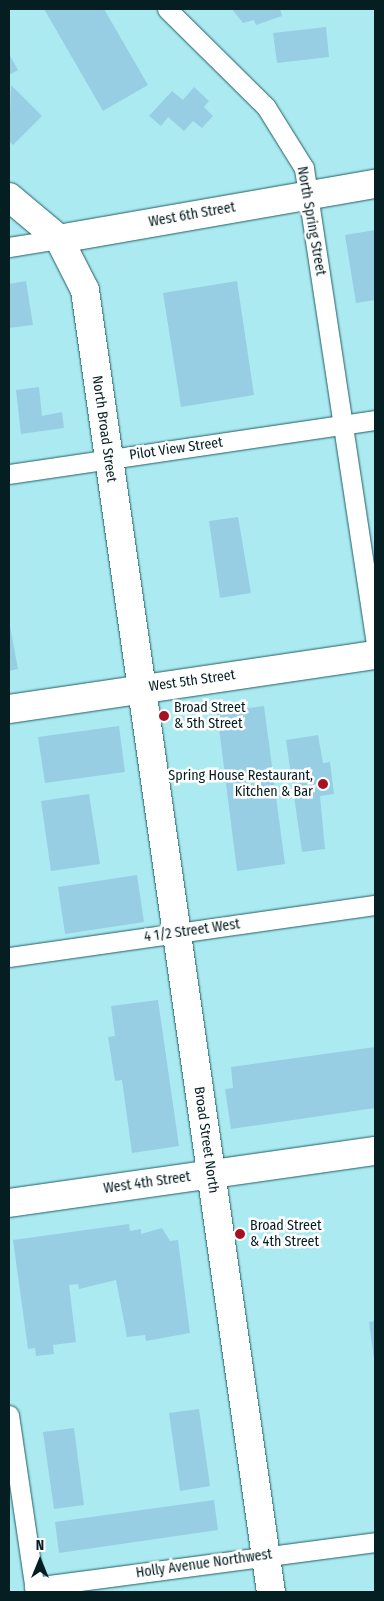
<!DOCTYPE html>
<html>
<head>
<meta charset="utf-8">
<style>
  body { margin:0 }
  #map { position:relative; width:384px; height:1601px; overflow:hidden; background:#aceaf1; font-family:"Fira Sans Condensed",sans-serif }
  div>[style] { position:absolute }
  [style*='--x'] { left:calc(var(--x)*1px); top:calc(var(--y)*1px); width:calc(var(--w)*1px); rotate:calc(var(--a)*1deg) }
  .building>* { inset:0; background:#98cee3 }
  .roads { filter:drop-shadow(0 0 1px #205f65) drop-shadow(0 0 1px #205f65) }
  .street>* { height:19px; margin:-9.5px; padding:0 9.5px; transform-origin:9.5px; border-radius:9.5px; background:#fff }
  .secondary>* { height:28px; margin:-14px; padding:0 14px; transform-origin:14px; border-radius:14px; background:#fff }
  .dots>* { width:14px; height:14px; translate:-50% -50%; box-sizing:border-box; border:2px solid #fefefe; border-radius:50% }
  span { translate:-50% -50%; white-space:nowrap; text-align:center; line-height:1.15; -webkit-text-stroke:5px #fefefe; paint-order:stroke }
  .street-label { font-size:14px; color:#051e21 }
  .poi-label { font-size:14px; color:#051e21 }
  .left { translate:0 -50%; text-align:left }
  .right { translate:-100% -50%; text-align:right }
  .frame { position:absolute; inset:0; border:10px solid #051e21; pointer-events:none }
  .north { position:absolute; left:15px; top:1536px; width:50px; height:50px; -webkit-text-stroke:4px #fefefe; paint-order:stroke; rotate:0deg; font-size:14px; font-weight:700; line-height:20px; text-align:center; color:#051e21 }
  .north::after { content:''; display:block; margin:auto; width:18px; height:22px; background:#051e21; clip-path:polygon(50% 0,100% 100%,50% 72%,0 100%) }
</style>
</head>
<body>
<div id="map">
  <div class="building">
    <i style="clip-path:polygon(44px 9px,104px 9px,148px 85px,103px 111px)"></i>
    <i style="clip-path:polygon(232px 9px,280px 9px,282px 16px,256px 25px,254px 20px,243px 23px)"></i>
    <i style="clip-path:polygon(326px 27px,329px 57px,277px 63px,273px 33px)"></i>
    <i style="clip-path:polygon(9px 54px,18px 70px,9px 75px)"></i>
    <i style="clip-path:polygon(11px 85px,42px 116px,13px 145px,9px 141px)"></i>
    <i style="clip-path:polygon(194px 87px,209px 101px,204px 107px,213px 116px,202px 128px,193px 121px,184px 131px,168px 117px,161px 126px,149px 116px,172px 91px,183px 100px)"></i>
    <i style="clip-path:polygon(375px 230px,375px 300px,356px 303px,345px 235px)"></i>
    <i style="clip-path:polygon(26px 281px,33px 325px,9px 328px,9px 284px)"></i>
    <i style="clip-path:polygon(237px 281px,254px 395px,181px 407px,163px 293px)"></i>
    <i style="clip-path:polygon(39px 387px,42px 416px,62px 412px,64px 428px,21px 434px,16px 390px)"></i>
    <i style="clip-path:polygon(238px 517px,251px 593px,220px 598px,209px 521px)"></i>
    <i style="clip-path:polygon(9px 621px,18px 669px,9px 671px)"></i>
    <i style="clip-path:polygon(264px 706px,285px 864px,237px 871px,217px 712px)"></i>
    <i style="clip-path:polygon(119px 726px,125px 772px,45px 783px,38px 737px)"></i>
    <i style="clip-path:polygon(318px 735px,323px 763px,330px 762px,334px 794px,320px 796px,325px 849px,302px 852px,286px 740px)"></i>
    <i style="clip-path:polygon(89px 794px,100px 864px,51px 871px,41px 801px)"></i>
    <i style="clip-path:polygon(137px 875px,144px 922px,65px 934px,58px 887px)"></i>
    <i style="clip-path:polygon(158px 1000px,179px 1146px,132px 1153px,122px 1080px,115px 1081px,108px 1037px,115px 1036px,111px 1006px)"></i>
    <i style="clip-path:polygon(375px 1047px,375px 1108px,231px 1129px,225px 1089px,233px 1088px,231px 1067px)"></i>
    <i style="clip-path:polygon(129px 1224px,130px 1231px,141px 1229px,141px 1234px,162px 1228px,170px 1241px,178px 1240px,190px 1333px,146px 1341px,145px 1335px,127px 1337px,116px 1280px,79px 1289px,78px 1284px,69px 1285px,76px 1342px,53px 1345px,54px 1354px,36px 1356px,35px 1348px,28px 1349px,13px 1240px)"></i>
    <i style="clip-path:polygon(375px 1321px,375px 1359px,374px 1359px,369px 1322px)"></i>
    <i style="clip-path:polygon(199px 1409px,210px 1486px,180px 1491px,169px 1413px)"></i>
    <i style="clip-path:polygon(74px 1428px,84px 1505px,54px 1509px,43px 1432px)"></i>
    <i style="clip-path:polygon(214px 1500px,218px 1530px,59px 1553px,55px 1522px)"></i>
  </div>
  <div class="roads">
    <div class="street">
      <i style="--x:167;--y:9;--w:139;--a:44.7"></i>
      <i style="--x:266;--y:107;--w:72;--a:58.1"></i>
      <i style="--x:304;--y:168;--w:477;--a:81.4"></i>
      <i style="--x:9;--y:247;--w:51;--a:-9.1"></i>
      <i style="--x:9;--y:474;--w:370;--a:-8.4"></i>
      <i style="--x:9;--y:957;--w:370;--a:-8.1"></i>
      <i style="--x:9;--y:1415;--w:179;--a:81.6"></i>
      <i style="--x:34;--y:1587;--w:344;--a:-7.5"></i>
    </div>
    <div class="secondary">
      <i style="--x:9;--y:197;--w:65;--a:40"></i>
      <i style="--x:59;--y:239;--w:57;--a:63"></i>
      <i style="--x:85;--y:290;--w:1315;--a:81.87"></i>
      <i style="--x:59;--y:239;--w:321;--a:-9.9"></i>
      <i style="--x:9;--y:709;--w:370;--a:-8.4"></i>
      <i style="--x:9;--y:1203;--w:370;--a:-8.1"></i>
    </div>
  </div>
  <div class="dots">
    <i style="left:164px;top:716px;background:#a71020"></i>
    <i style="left:323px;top:784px;background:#a71020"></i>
    <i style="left:240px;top:1234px;background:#a71020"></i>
  </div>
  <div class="street-label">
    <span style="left:192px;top:215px;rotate:-10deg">West 6th Street</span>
    <span style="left:311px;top:221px;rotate:80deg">North Spring Street</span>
    <span style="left:104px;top:429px;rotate:82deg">North Broad Street</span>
    <span style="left:176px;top:449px;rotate:-8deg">Pilot View Street</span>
    <span style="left:192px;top:681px;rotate:-8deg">West 5th Street</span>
    <span style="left:192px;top:931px;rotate:-8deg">4 1/2 Street West</span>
    <span style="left:206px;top:1140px;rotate:82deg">Broad Street North</span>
    <span style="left:147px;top:1183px;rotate:-8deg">West 4th Street</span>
    <span style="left:204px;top:1564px;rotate:-8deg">Holly Avenue Northwest</span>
  </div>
  <div class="poi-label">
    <span class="left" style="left:174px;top:716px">Broad Street<br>&amp; 5th Street</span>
    <span class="right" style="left:313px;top:784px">Spring House Restaurant,<br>Kitchen &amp; Bar</span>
    <span class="left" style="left:250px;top:1234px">Broad Street<br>&amp; 4th Street</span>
  </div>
  <div class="frame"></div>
  <div class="north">N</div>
</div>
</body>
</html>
